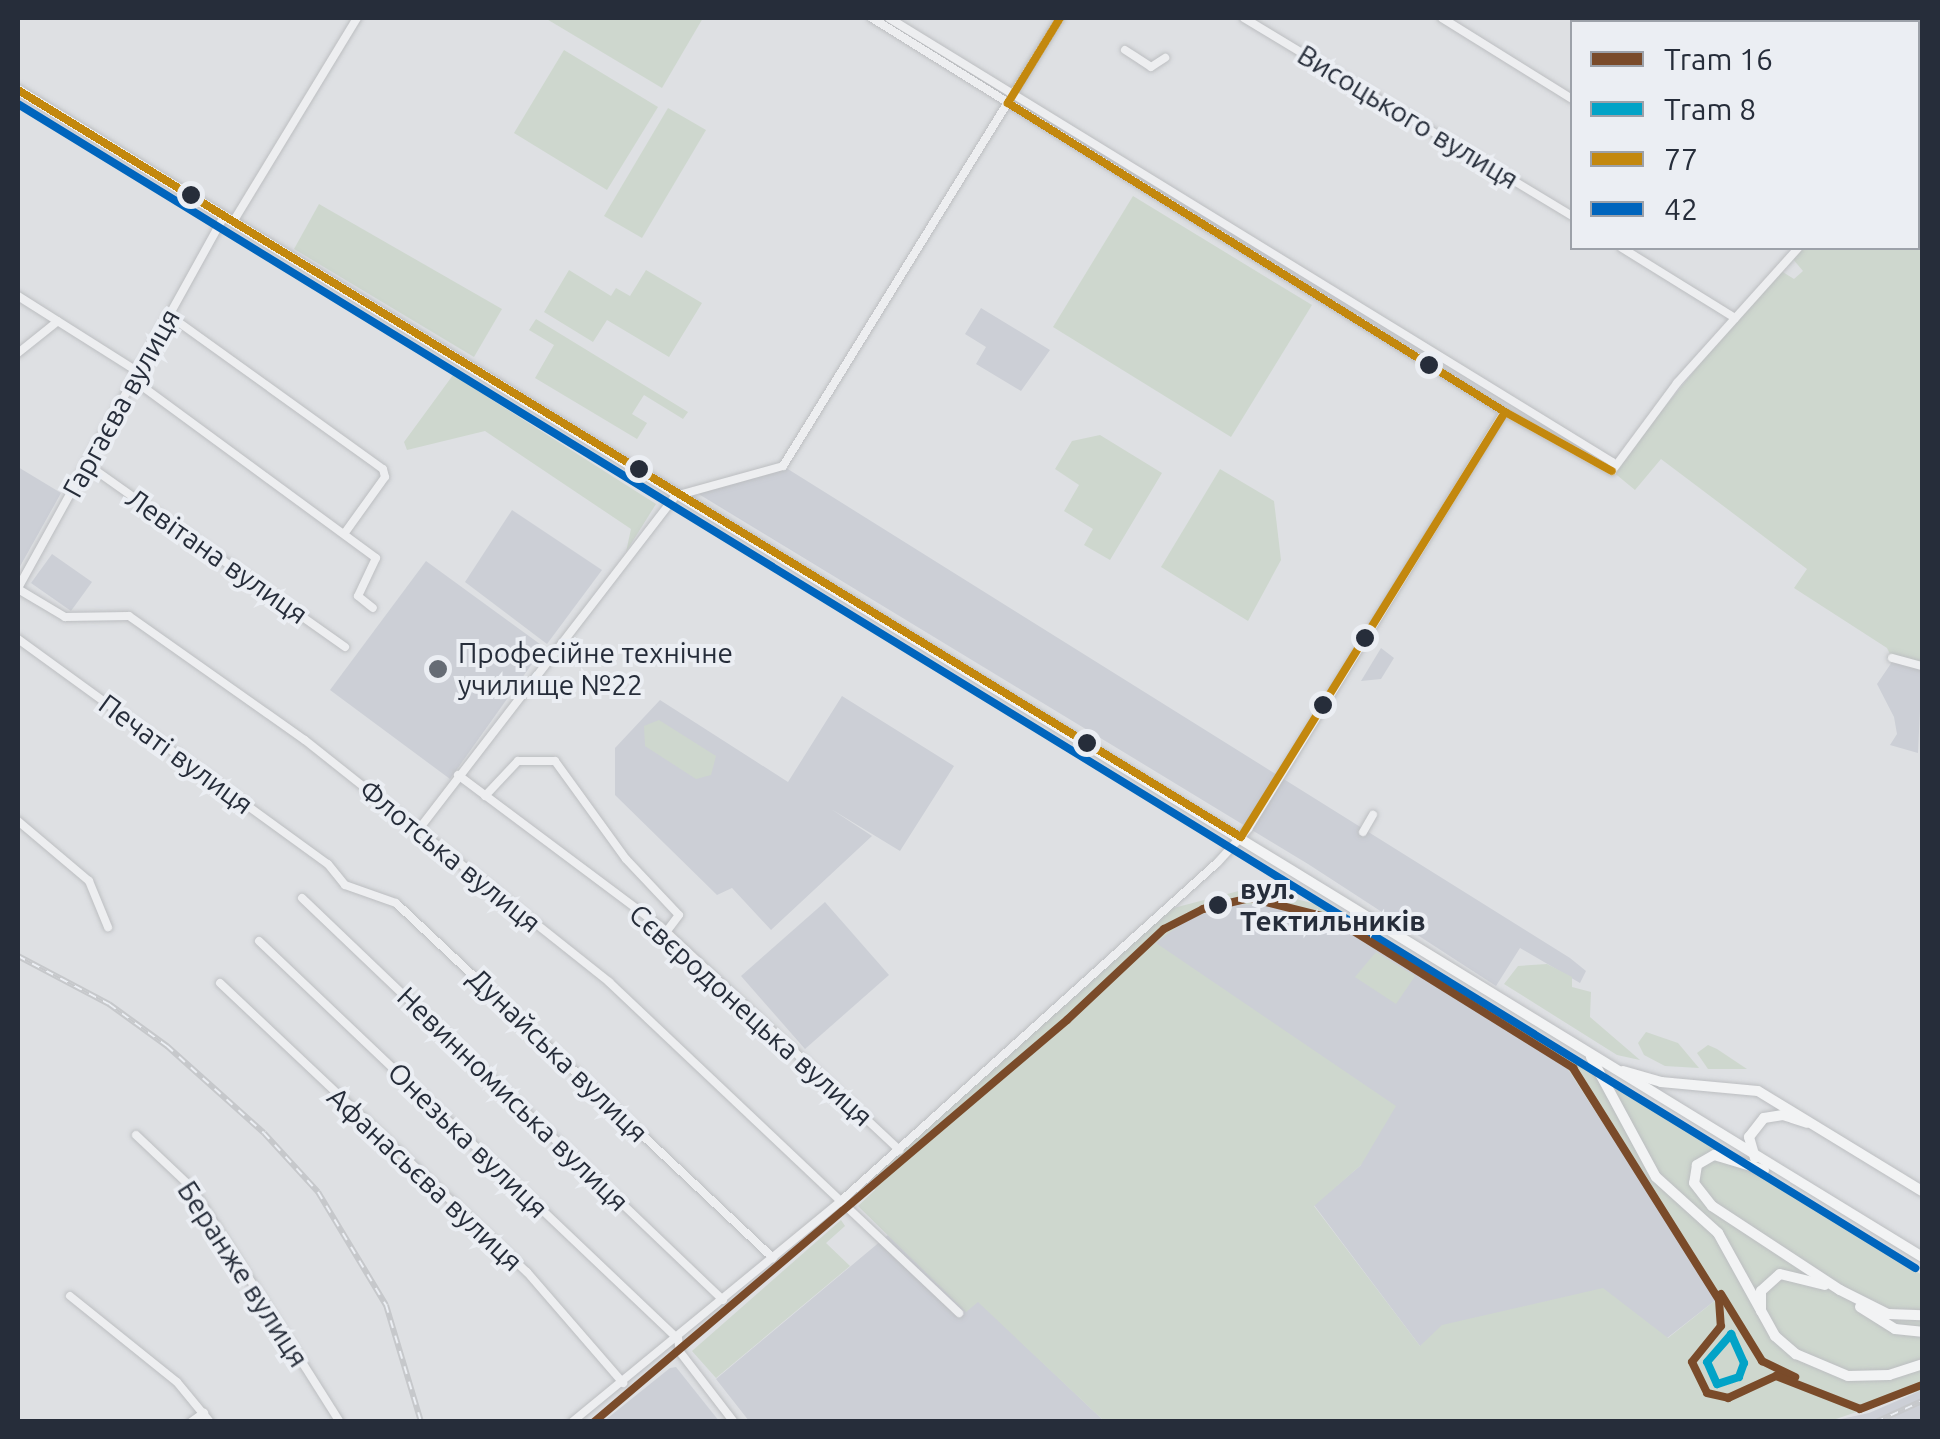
<!DOCTYPE html>
<html>
<head>
<meta charset="utf-8">
<style>
  body { margin:0 }
  #map { position:relative; width:1940px; height:1439px; overflow:hidden; background:#dee0e3; font-family:Ubuntu,sans-serif }
  div>[style] { position:absolute }
  [style*='--x'] { left:calc(var(--x)*1px); top:calc(var(--y)*1px); width:calc(var(--w)*1px); rotate:calc(var(--a)*1deg) }
  .built>* { inset:0; background:#cccfd6 }
  .green>* { inset:0; background:#ced7ce }
  .roads { filter:drop-shadow(0 0 2px #bcbec1) drop-shadow(0 0 2px #bcbec1) }
  .minor>* { height:8px; margin:-4px; padding:0 4px; transform-origin:4px; border-radius:4px; background:#edeef0 }
  .major>* { height:10px; margin:-5px; padding:0 5px; transform-origin:5px; border-radius:5px; background:#f2f3f4 }
  .rail>* { height:6px; margin-top:-3px; transform-origin:0; background:repeating-linear-gradient(90deg,#ebeef3 0 8px,#c6c8cb 0 16px); box-sizing:border-box; border-block:2px solid #c6c8cb }
  .bus-1>* { height:8px; margin:-4px; padding:0 4px; transform-origin:4px; border-radius:4px; background:#c3880e }
  .bus-2>* { height:8px; margin:-4px; padding:0 4px; transform-origin:4px; border-radius:4px; background:#0065bd }
  .tram-1>* { height:8px; margin:-4px; padding:0 4px; transform-origin:4px; border-radius:4px; background:#7a4b2a }
  .tram-2>* { height:8px; margin:-4px; padding:0 4px; transform-origin:4px; border-radius:4px; background:#02a3c7 }
  .dots>* { width:28px; height:28px; translate:-50% -50%; box-sizing:border-box; border:5px solid #ebeef3; border-radius:50% }
  span { translate:-50% -50%; white-space:nowrap; text-align:center; line-height:1.15; -webkit-text-stroke:8px #ebeef3; paint-order:stroke }
  .street-label { font-size:28px; color:#262d3a }
  .poi-label { font-size:28px; color:#262d3a }
  .left { translate:0 -50%; text-align:left }
  .stop-label { font-size:28px; color:#262d3a; font-weight:700 }
  .frame { position:absolute; inset:0; border:20px solid #262d3a; pointer-events:none }
  .legend { position:absolute; left:1570px; top:20px; width:350px; height:230px; box-sizing:border-box; background:#ebeef3; border:2px solid #9ca1a9; margin:0; padding:12px 18px; list-style:none; font-size:30px; color:#262d3a }
  .legend li { display:flex; align-items:center; gap:20px; height:50px }
  .legend b { width:50px; border:2px solid #9ca1a9 }
</style>
</head>
<body>
<div id="map">
  <div class="built">
    <i style="clip-path:polygon(981px 308px,1050px 350px,1021px 391px,976px 364px,986px 347px,965px 334px)"></i>
    <i style="clip-path:polygon(783px 466px,1570px 958px,1586px 971px,1580px 983px,1520px 948px,1496px 986px,1308px 864px,692px 490px)"></i>
    <i style="clip-path:polygon(18px 467px,61px 493px,18px 570px)"></i>
    <i style="clip-path:polygon(512px 510px,602px 570px,547px 644px,465px 582px)"></i>
    <i style="clip-path:polygon(52px 554px,92px 582px,71px 611px,31px 583px)"></i>
    <i style="clip-path:polygon(426px 561px,544px 647px,450px 779px,330px 690px)"></i>
    <i style="clip-path:polygon(1381px 648px,1394px 658px,1381px 679px,1361px 681px)"></i>
    <i style="clip-path:polygon(1892px 662px,1922px 666px,1918px 753px,1890px 745px,1897px 734px,1894px 717px,1877px 684px)"></i>
    <i style="clip-path:polygon(842px 696px,954px 766px,900px 851px,831px 809px,872px 836px,771px 930px,732px 888px,717px 895px,615px 795px,615px 748px,660px 700px,788px 782px)"></i>
    <i style="clip-path:polygon(825px 902px,889px 975px,805px 1049px,741px 976px)"></i>
    <i style="clip-path:polygon(1228px 904px,1279px 905px,1332px 922px,1564px 1063px,1717px 1299px,1667px 1338px,1420px 1346px,1314px 1205px,1361px 1165px,1155px 942px,1185px 921px)"></i>
    <i style="clip-path:polygon(888px 1235px,966px 1311px,978px 1301px,1104px 1421px,749px 1421px,716px 1379px)"></i>
    <i style="clip-path:polygon(676px 1367px,719px 1421px,604px 1421px,670px 1368px)"></i>
    <i style="clip-path:polygon(1922px 1390px,1922px 1421px,1827px 1422px,1869px 1413px)"></i>
  </div>
  <div class="green">
    <i style="clip-path:polygon(545px 18px,703px 18px,662px 88px)"></i>
    <i style="clip-path:polygon(1922px 43px,1922px 666px,1892px 658px,1887px 648px,1794px 588px,1807px 569px,1661px 459px,1635px 490px,1612px 471px,1778px 269px,1794px 279px,1803px 271px,1792px 258px,1798px 248px,1918px 248px)"></i>
    <i style="clip-path:polygon(564px 50px,658px 107px,607px 190px,514px 133px)"></i>
    <i style="clip-path:polygon(668px 108px,706px 130px,642px 238px,604px 216px)"></i>
    <i style="clip-path:polygon(1133px 196px,1312px 305px,1231px 437px,1053px 327px)"></i>
    <i style="clip-path:polygon(319px 204px,502px 309px,474px 357px,294px 249px)"></i>
    <i style="clip-path:polygon(569px 270px,611px 296px,616px 288px,630px 296px,646px 270px,702px 303px,669px 357px,607px 320px,593px 342px,544px 312px)"></i>
    <i style="clip-path:polygon(536px 319px,688px 412px,683px 419px,644px 395px,632px 414px,647px 423px,637px 439px,535px 378px,554px 345px,529px 330px)"></i>
    <i style="clip-path:polygon(453px 375px,656px 504px,626px 552px,631px 529px,485px 431px,407px 450px,404px 442px)"></i>
    <i style="clip-path:polygon(1100px 435px,1162px 473px,1110px 560px,1084px 545px,1093px 529px,1064px 511px,1079px 485px,1055px 469px,1072px 441px)"></i>
    <i style="clip-path:polygon(1220px 469px,1274px 501px,1281px 560px,1248px 621px,1161px 567px)"></i>
    <i style="clip-path:polygon(659px 720px,716px 756px,711px 775px,696px 779px,645px 746px,644px 726px)"></i>
    <i style="clip-path:polygon(evenodd,1250px 888px,1341px 910px,1922px 1275px,1922px 1390px,1827px 1422px,1104px 1421px,978px 1302px,966px 1312px,858px 1206px,875px 1190px,866px 1177px,1166px 910px,1250px 888px,1228px 904px,1279px 905px,1333px 922px,1564px 1063px,1717px 1299px,1668px 1338px,1603px 1288px,1442px 1325px,1420px 1346px,1314px 1206px,1361px 1165px,1396px 1106px,1156px 943px,1185px 921px,1228px 904px)"></i>
    <i style="clip-path:polygon(1376px 952px,1415px 976px,1396px 1004px,1355px 977px)"></i>
    <i style="clip-path:polygon(1547px 964px,1572px 977px,1572px 987px,1591px 992px,1590px 1017px,1640px 1060px,1617px 1055px,1504px 984px,1518px 966px)"></i>
    <i style="clip-path:polygon(1646px 1032px,1678px 1043px,1699px 1068px,1665px 1066px,1644px 1055px,1638px 1043px)"></i>
    <i style="clip-path:polygon(1708px 1045px,1717px 1049px,1747px 1069px,1708px 1069px,1697px 1053px)"></i>
    <i style="clip-path:polygon(841px 1220px,845px 1226px,826px 1243px,850px 1266px,716px 1378px,692px 1351px)"></i>
  </div>
  <div class="roads">
    <div class="minor">
      <i style="--x:872;--y:18;--w:746;--a:31.9"></i>
      <i style="--x:1505;--y:412;--w:122;--a:28.9"></i>
      <i style="--x:889;--y:18;--w:848;--a:31.55"></i>
      <i style="--x:1612;--y:462;--w:9;--a:90"></i>
      <i style="--x:1244;--y:18;--w:383;--a:31.1"></i>
      <i style="--x:1442;--y:18;--w:153;--a:31.9"></i>
      <i style="--x:1125;--y:50;--w:31;--a:33"></i>
      <i style="--x:1151;--y:67;--w:17;--a:-33"></i>
      <i style="--x:1918;--y:51;--w:9;--a:-63"></i>
      <i style="--x:233;--y:222;--w:239;--a:-58.7"></i>
      <i style="--x:1622;--y:248;--w:133;--a:31.8"></i>
      <i style="--x:18;--y:296;--w:144;--a:32.3"></i>
      <i style="--x:170;--y:316;--w:262;--a:35.7"></i>
      <i style="--x:383;--y:469;--w:8;--a:76"></i>
      <i style="--x:385;--y:477;--w:70;--a:125.7"></i>
      <i style="--x:18;--y:353;--w:51;--a:-38.7"></i>
      <i style="--x:135;--y:381;--w:299;--a:36.3"></i>
      <i style="--x:376;--y:558;--w:42;--a:115.3"></i>
      <i style="--x:358;--y:596;--w:19;--a:39"></i>
      <i style="--x:88;--y:465;--w:315;--a:35.3"></i>
      <i style="--x:1612;--y:471;--w:109;--a:-53.5"></i>
      <i style="--x:1677;--y:383;--w:181;--a:-48.1"></i>
      <i style="--x:18;--y:588;--w:424;--a:-61"></i>
      <i style="--x:18;--y:589;--w:55;--a:30.8"></i>
      <i style="--x:65;--y:617;--w:64;--a:-0.9"></i>
      <i style="--x:129;--y:616;--w:215;--a:35.2"></i>
      <i style="--x:305;--y:740;--w:389;--a:38.5"></i>
      <i style="--x:609;--y:982;--w:482;--a:43.4"></i>
      <i style="--x:18;--y:639;--w:383;--a:36"></i>
      <i style="--x:328;--y:864;--w:27;--a:51"></i>
      <i style="--x:345;--y:885;--w:54;--a:19.4"></i>
      <i style="--x:396;--y:903;--w:518;--a:43.28"></i>
      <i style="--x:1892;--y:658;--w:31;--a:15"></i>
      <i style="--x:458;--y:775;--w:252;--a:36.8"></i>
      <i style="--x:660;--y:926;--w:328;--a:43.1"></i>
      <i style="--x:485;--y:796;--w:48;--a:-46.7"></i>
      <i style="--x:518;--y:761;--w:37;--a:0"></i>
      <i style="--x:555;--y:761;--w:121;--a:54.1"></i>
      <i style="--x:626;--y:859;--w:77;--a:46.6"></i>
      <i style="--x:679;--y:915;--w:21;--a:127"></i>
      <i style="--x:18;--y:821;--w:93;--a:40.2"></i>
      <i style="--x:89;--y:881;--w:50;--a:67.6"></i>
      <i style="--x:419;--y:829;--w:420;--a:-52.4"></i>
      <i style="--x:675;--y:496;--w:112;--a:-15.5"></i>
      <i style="--x:783;--y:466;--w:527;--a:-58.27"></i>
      <i style="--x:1363;--y:832;--w:20;--a:-60"></i>
      <i style="--x:302;--y:898;--w:582;--a:43.68"></i>
      <i style="--x:259;--y:941;--w:578;--a:43.53"></i>
      <i style="--x:678;--y:1339;--w:13;--a:81"></i>
      <i style="--x:680;--y:1352;--w:88;--a:52.4"></i>
      <i style="--x:220;--y:983;--w:422;--a:43.3"></i>
      <i style="--x:527;--y:1272;--w:147;--a:49.1"></i>
      <i style="--x:136;--y:1135;--w:77;--a:43.4"></i>
      <i style="--x:192;--y:1188;--w:277;--a:57.7"></i>
      <i style="--x:70;--y:1296;--w:137;--a:38.8"></i>
      <i style="--x:177;--y:1382;--w:52;--a:50.5"></i>
      <i style="--x:191;--y:1422;--w:16;--a:-35"></i>
      <i style="--x:572;--y:1422;--w:348;--a:-39.4"></i>
      <i style="--x:841;--y:1201;--w:507;--a:-41.96"></i>
      <i style="--x:1218;--y:862;--w:45;--a:-47.7"></i>
      <i style="--x:1248;--y:829;--w:490;--a:-58.4"></i>
    </div>
    <div class="major">
      <i style="--x:18;--y:90;--w:2233;--a:31.5"></i>
      <i style="--x:1591;--y:1057;--w:136;--a:61.6"></i>
      <i style="--x:1656;--y:1177;--w:84;--a:42.1"></i>
      <i style="--x:1718;--y:1233;--w:118;--a:61"></i>
      <i style="--x:1775;--y:1336;--w:28;--a:41"></i>
      <i style="--x:1796;--y:1354;--w:56;--a:22.9"></i>
      <i style="--x:1848;--y:1376;--w:41;--a:-1.4"></i>
      <i style="--x:1889;--y:1375;--w:35;--a:-18"></i>
      <i style="--x:1623;--y:1071;--w:40;--a:16"></i>
      <i style="--x:1661;--y:1082;--w:97;--a:5.3"></i>
      <i style="--x:1758;--y:1091;--w:192;--a:31.4"></i>
      <i style="--x:1755;--y:1158;--w:22;--a:-106"></i>
      <i style="--x:1749;--y:1137;--w:24;--a:-52"></i>
      <i style="--x:1764;--y:1118;--w:19;--a:-9"></i>
      <i style="--x:1783;--y:1115;--w:25;--a:18"></i>
      <i style="--x:1764;--y:1170;--w:52;--a:-163.3"></i>
      <i style="--x:1714;--y:1155;--w:20;--a:150"></i>
      <i style="--x:1697;--y:1165;--w:18;--a:99"></i>
      <i style="--x:1694;--y:1183;--w:29;--a:52"></i>
      <i style="--x:1712;--y:1206;--w:153;--a:33.3"></i>
      <i style="--x:1840;--y:1290;--w:54;--a:26.6"></i>
      <i style="--x:1888;--y:1314;--w:34;--a:2"></i>
      <i style="--x:1860;--y:1307;--w:41;--a:32.2"></i>
      <i style="--x:1895;--y:1329;--w:27;--a:6"></i>
      <i style="--x:1761;--y:1311;--w:20;--a:-90"></i>
      <i style="--x:1761;--y:1291;--w:25;--a:-42"></i>
      <i style="--x:1780;--y:1274;--w:46;--a:13.7"></i>
    </div>
  </div>
  <div class="rail">
    <i style="--x:18;--y:956;--w:103;--a:27.8"></i>
    <i style="--x:109;--y:1004;--w:72;--a:35.9"></i>
    <i style="--x:167;--y:1046;--w:130;--a:41.9"></i>
    <i style="--x:264;--y:1133;--w:80;--a:47.5"></i>
    <i style="--x:318;--y:1192;--w:132;--a:59"></i>
    <i style="--x:386;--y:1305;--w:122;--a:73.3"></i>
    <i style="--x:1876;--y:1422;--w:51;--a:-24.5"></i>
  </div>
  <div class="bus-1">
    <i style="--x:1060;--y:18;--w:100;--a:121.5"></i>
    <i style="--x:1008;--y:103;--w:585;--a:31.87"></i>
    <i style="--x:1505;--y:412;--w:122;--a:28.9"></i>
    <i style="--x:18;--y:90;--w:1433;--a:31.42"></i>
    <i style="--x:1241;--y:837;--w:500;--a:-58.15"></i>
  </div>
  <div class="bus-2">
    <i style="--x:18;--y:104;--w:2226;--a:31.53"></i>
  </div>
  <div class="tram-1">
    <i style="--x:1721;--y:1294;--w:79;--a:58.5"></i>
    <i style="--x:1762;--y:1361;--w:37;--a:26"></i>
    <i style="--x:594;--y:1422;--w:621;--a:-40.36"></i>
    <i style="--x:1067;--y:1020;--w:133;--a:-43.2"></i>
    <i style="--x:1164;--y:929;--w:44;--a:-27.1"></i>
    <i style="--x:1203;--y:909;--w:48;--a:-13.2"></i>
    <i style="--x:1250;--y:898;--w:87;--a:14"></i>
    <i style="--x:1334;--y:919;--w:282;--a:31.9"></i>
    <i style="--x:1573;--y:1068;--w:274;--a:57.8"></i>
    <i style="--x:1719;--y:1300;--w:26;--a:86"></i>
    <i style="--x:1721;--y:1326;--w:46;--a:128.9"></i>
    <i style="--x:1692;--y:1362;--w:34;--a:64"></i>
    <i style="--x:1707;--y:1393;--w:22;--a:13"></i>
    <i style="--x:1728;--y:1398;--w:53;--a:-24.6"></i>
    <i style="--x:1776;--y:1376;--w:90;--a:21.4"></i>
    <i style="--x:1860;--y:1409;--w:66;--a:-21.2"></i>
  </div>
  <div class="tram-2">
    <i style="--x:1731;--y:1334;--w:32;--a:66"></i>
    <i style="--x:1744;--y:1363;--w:15;--a:110"></i>
    <i style="--x:1739;--y:1377;--w:23;--a:162"></i>
    <i style="--x:1717;--y:1384;--w:24;--a:-114"></i>
    <i style="--x:1707;--y:1362;--w:37;--a:-49"></i>
  </div>
  <div class="dots">
    <i style="left:191px;top:195px;background:#262d3a"></i>
    <i style="left:1429px;top:365px;background:#262d3a"></i>
    <i style="left:639px;top:469px;background:#262d3a"></i>
    <i style="left:1365px;top:638px;background:#262d3a"></i>
    <i style="left:438px;top:669px;background:#666c75"></i>
    <i style="left:1323px;top:705px;background:#262d3a"></i>
    <i style="left:1087px;top:743px;background:#262d3a"></i>
    <i style="left:1218px;top:905px;background:#262d3a"></i>
  </div>
  <div class="street-label">
    <span style="left:1408px;top:117px;rotate:31deg">Висоцького вулиця</span>
    <span style="left:121px;top:403px;rotate:-61deg">Гаргаєва вулиця</span>
    <span style="left:217px;top:556px;rotate:35deg">Левітана вулиця</span>
    <span style="left:176px;top:754px;rotate:36deg">Печаті вулиця</span>
    <span style="left:450px;top:856px;rotate:39deg">Флотська вулиця</span>
    <span style="left:751px;top:1015px;rotate:42deg">Сєвєродонецька вулиця</span>
    <span style="left:558px;top:1055px;rotate:44deg">Дунайська вулиця</span>
    <span style="left:513px;top:1099px;rotate:44deg">Невинномиська вулиця</span>
    <span style="left:468px;top:1140px;rotate:44deg">Онезька вулиця</span>
    <span style="left:425px;top:1179px;rotate:43deg">Афанасьєва вулиця</span>
    <span style="left:243px;top:1274px;rotate:57deg">Беранже вулиця</span>
  </div>
  <div class="poi-label">
    <span class="left" style="left:458px;top:669px">Професійне технічне<br>училище №22</span>
  </div>
  <div class="stop-label">
    <span class="left" style="left:1240px;top:905px">вул.<br>Тектильників</span>
  </div>
  <div class="frame"></div>
  <ul class="legend">
  <li><b style="height:12px;background:#7a4b2a"></b>Tram 16</li>
  <li><b style="height:12px;background:#02a3c7"></b>Tram 8</li>
  <li><b style="height:12px;background:#c3880e"></b>77</li>
  <li><b style="height:12px;background:#0065bd"></b>42</li>
  </ul>
</div>
</body>
</html>
